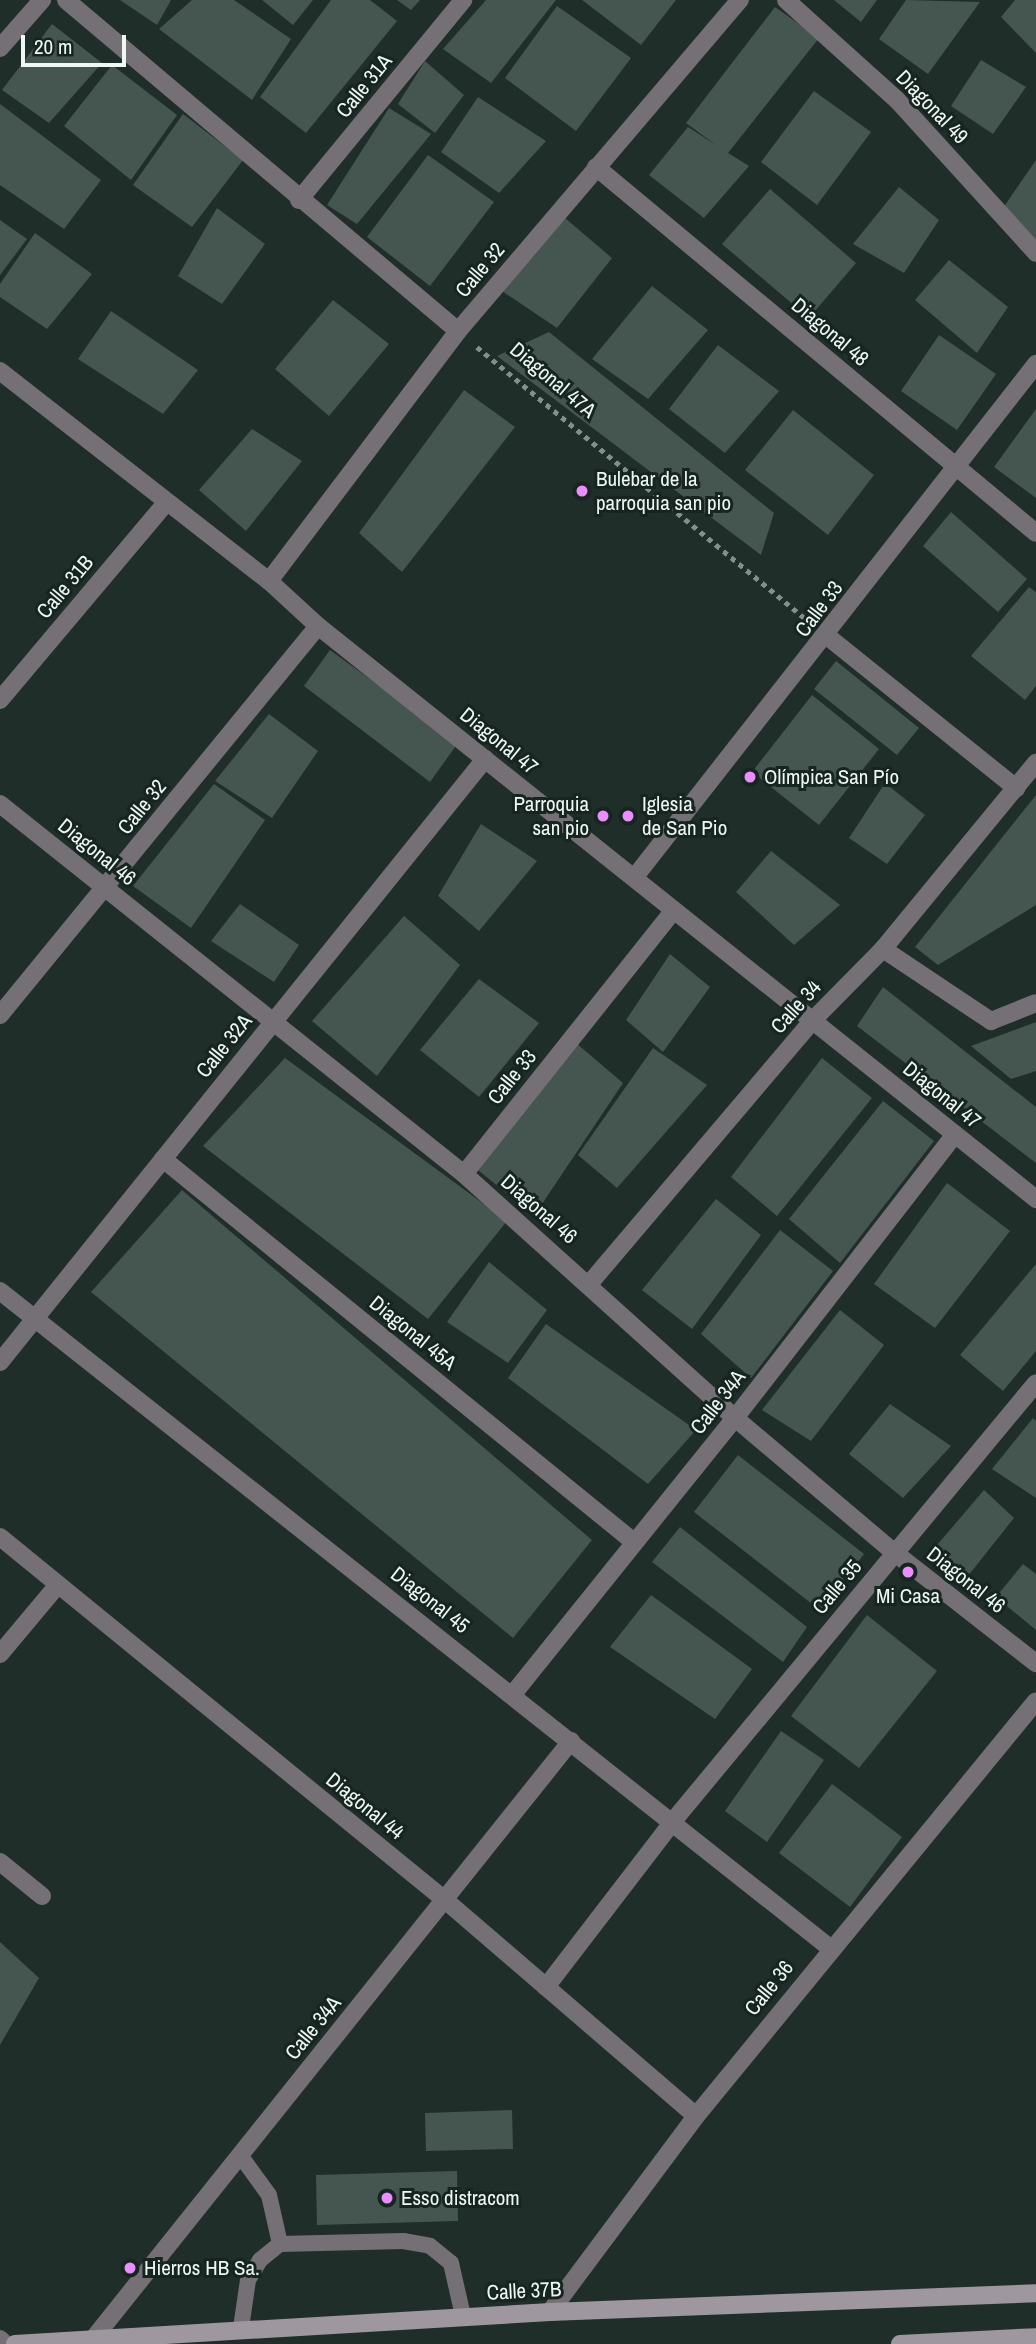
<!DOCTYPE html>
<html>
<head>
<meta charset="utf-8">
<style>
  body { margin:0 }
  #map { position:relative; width:1036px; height:2344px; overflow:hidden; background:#202e29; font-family:"Archivo Narrow",sans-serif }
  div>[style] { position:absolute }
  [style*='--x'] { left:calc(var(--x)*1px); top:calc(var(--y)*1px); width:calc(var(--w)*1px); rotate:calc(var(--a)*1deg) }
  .building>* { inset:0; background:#45554f }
  .path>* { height:4.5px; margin-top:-2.25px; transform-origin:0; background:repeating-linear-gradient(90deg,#838f8b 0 5px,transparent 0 10px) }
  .service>* { height:16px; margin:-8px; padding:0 8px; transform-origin:8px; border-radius:8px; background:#747075 }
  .minor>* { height:18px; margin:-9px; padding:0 9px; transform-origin:9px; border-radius:9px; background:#747075 }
  .secondary>* { height:18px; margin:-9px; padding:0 9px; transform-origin:9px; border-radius:9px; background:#9e97a0 }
  .dots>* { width:19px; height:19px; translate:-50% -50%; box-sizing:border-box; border:4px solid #162520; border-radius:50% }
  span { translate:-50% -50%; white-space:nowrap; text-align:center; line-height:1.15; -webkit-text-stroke:6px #162520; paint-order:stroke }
  .street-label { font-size:21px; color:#eef7f4 }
  .poi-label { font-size:21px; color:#eef7f4 }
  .left { translate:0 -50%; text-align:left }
  .right { translate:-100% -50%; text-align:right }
  .scale { position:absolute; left:21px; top:35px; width:105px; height:32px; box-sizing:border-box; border:4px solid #eef7f4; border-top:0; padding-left:9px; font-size:21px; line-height:24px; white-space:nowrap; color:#eef7f4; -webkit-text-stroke:5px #162520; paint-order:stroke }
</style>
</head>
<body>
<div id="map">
  <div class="building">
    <i style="clip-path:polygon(120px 0,171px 0,157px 25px)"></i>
    <i style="clip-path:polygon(192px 0,234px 0,291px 39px,252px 100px,159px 29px)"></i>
    <i style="clip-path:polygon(262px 0,313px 0,293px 25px)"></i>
    <i style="clip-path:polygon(331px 0,370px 0,397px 21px,306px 133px,260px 97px)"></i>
    <i style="clip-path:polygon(397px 0,420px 0,411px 10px)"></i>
    <i style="clip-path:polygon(486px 0,556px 0,491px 83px,443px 49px)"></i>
    <i style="clip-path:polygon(582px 0,676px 0,641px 45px)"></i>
    <i style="clip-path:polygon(834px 0,877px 0,861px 22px)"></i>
    <i style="clip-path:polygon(906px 0,980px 2px,928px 74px,879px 39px)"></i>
    <i style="clip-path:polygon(1015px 0,1036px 0,1036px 53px,1001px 17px)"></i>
    <i style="clip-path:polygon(557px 6px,631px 58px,576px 131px,505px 78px)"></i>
    <i style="clip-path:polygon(775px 7px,819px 38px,728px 153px,749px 166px,704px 218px,649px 175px,688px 127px,716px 145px,686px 123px)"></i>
    <i style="clip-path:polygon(52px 24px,102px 63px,49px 123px,2px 90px)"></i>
    <i style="clip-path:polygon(981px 60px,1026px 87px,993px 134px,951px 106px)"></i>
    <i style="clip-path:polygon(425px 61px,464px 95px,435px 133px,398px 104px)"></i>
    <i style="clip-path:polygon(112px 65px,177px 115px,131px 180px,64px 126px)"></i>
    <i style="clip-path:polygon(814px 91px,871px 132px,817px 205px,761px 162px)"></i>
    <i style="clip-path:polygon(478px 97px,546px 141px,499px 193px,441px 152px)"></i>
    <i style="clip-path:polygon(0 104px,101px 180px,64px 229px,0 185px)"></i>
    <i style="clip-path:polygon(389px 108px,431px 134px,357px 224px,327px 205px)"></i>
    <i style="clip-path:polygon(183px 114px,243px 160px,192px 227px,133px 185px)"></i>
    <i style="clip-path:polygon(428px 155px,494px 202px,430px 286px,367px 237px)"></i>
    <i style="clip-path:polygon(1036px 160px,1036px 249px,1003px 208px)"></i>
    <i style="clip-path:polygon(899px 187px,939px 220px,904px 273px,853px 244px)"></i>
    <i style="clip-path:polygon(770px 189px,856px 263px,809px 318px,722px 244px)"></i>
    <i style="clip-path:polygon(217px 208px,265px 244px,222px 304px,178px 276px)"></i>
    <i style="clip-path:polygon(565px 218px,612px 258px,557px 328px,502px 291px)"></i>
    <i style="clip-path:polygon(0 220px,27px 239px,0 275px)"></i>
    <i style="clip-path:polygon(35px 233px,92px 274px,47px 329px,0 297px,0 284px)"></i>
    <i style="clip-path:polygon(949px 260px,1008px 307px,977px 353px,915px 300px)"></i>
    <i style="clip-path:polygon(652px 286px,708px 330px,648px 399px,592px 359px)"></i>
    <i style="clip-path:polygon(333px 300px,389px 344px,329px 416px,275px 369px)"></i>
    <i style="clip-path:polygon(111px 311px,198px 370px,163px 414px,78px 359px)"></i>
    <i style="clip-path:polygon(549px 332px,774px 513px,761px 555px,497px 356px)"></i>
    <i style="clip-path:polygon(939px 335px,996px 374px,957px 430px,901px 391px)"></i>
    <i style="clip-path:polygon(718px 345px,779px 391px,725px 453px,669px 409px)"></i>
    <i style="clip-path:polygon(464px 390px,515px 427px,402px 572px,359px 533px)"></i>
    <i style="clip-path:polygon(1036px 409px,1036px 498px,994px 467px)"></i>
    <i style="clip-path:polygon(793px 410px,874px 475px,828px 535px,745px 470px)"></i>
    <i style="clip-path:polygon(252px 429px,302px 461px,246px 531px,199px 490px)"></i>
    <i style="clip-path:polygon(951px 512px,1027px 579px,998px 612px,923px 546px)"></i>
    <i style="clip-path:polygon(1029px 587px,1036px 592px,1036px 686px,1025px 700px,971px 656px)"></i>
    <i style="clip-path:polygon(330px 650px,458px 743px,430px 782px,304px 686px)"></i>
    <i style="clip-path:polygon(836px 661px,919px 728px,897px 755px,814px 689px)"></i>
    <i style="clip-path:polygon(812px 695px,879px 749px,819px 825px,752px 772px)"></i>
    <i style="clip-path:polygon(269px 714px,318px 751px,272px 818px,215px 781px)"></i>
    <i style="clip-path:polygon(885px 783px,925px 815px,887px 864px,849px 838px)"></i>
    <i style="clip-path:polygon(214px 784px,265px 820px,191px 928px,133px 886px)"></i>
    <i style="clip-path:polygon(1036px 795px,1036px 905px,938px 965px,915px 947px)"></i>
    <i style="clip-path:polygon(481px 824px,537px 861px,479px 931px,438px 896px)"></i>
    <i style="clip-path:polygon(771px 851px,840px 905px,794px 945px,736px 892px)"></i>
    <i style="clip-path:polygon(240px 904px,299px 945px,274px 982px,211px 941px)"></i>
    <i style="clip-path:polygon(404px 916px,460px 965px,377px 1076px,312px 1021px)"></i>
    <i style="clip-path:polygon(670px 954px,710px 987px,663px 1052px,626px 1020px)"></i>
    <i style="clip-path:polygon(479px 979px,539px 1023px,479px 1097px,420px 1050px)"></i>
    <i style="clip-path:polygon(883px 987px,1036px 1107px,1036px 1163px,857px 1026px)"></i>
    <i style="clip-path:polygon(1036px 1022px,1036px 1071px,1011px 1079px,971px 1046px)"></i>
    <i style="clip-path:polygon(576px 1043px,623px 1083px,534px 1216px,478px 1170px)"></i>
    <i style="clip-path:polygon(653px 1048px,707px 1085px,617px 1188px,578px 1155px)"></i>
    <i style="clip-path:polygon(285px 1058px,507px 1221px,428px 1319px,203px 1146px)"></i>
    <i style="clip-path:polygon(822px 1058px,872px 1098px,777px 1216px,731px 1177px)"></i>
    <i style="clip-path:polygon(883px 1101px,934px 1141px,840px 1263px,789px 1219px)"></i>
    <i style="clip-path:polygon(947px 1183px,1010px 1231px,935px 1328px,874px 1284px)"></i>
    <i style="clip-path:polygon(182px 1190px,592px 1540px,513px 1638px,91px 1292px)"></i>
    <i style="clip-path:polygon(716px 1199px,761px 1235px,692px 1329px,642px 1290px)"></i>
    <i style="clip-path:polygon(780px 1230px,833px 1271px,751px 1378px,701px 1334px)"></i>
    <i style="clip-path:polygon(489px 1262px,547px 1310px,508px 1363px,447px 1322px)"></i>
    <i style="clip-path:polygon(1036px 1264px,1036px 1351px,1003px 1391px,960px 1355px)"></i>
    <i style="clip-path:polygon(840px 1310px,884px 1345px,811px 1441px,762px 1410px)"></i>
    <i style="clip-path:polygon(546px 1324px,696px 1430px,648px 1484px,508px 1378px)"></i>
    <i style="clip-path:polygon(890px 1404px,951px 1446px,903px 1498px,849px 1454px)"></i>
    <i style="clip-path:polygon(1033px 1418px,1036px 1421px,1036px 1498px,992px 1469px)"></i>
    <i style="clip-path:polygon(738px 1455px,864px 1554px,821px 1611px,694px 1512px)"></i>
    <i style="clip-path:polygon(984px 1490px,1014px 1518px,960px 1586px,926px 1558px)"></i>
    <i style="clip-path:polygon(680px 1527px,807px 1627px,783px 1662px,652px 1562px)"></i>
    <i style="clip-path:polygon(1023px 1564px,1036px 1574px,1036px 1630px,996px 1597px)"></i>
    <i style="clip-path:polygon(651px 1595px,752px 1669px,715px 1719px,610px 1647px)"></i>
    <i style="clip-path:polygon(867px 1615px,937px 1671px,859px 1768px,791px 1716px)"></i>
    <i style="clip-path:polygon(781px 1731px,824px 1760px,767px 1842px,725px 1811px)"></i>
    <i style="clip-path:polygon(832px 1784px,902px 1837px,850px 1907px,779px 1853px)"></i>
    <i style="clip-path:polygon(0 1942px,39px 1978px,0 2045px)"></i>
    <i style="clip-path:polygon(512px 2110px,513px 2149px,426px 2151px,425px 2113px)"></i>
    <i style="clip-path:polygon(457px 2171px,458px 2221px,317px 2225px,316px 2175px)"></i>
  </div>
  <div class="path">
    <i style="--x:477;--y:347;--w:425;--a:39.6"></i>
  </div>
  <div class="service">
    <i style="--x:240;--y:2155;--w:49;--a:54.1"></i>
    <i style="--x:269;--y:2195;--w:50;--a:77.3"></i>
    <i style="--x:241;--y:2328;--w:49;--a:-81.7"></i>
    <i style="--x:248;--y:2280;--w:23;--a:-59"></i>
    <i style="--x:260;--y:2260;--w:26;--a:-39"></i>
    <i style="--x:280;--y:2244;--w:123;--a:-1.4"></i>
    <i style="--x:403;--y:2241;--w:27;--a:10"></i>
    <i style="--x:430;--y:2246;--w:27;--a:39"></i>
    <i style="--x:451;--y:2263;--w:54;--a:77.2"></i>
  </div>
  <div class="minor">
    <i style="--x:66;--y:0;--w:513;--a:40.18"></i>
    <i style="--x:786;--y:0;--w:149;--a:42"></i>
    <i style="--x:897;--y:100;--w:207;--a:47.7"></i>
    <i style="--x:0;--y:48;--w:64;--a:-48.8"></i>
    <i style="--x:596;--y:167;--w:572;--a:39.75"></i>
    <i style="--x:299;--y:200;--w:259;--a:-50.6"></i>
    <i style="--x:0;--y:371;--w:341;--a:38"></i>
    <i style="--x:269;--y:581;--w:67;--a:42.6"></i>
    <i style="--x:318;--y:626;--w:919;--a:38.59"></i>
    <i style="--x:269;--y:581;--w:313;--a:-52.9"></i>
    <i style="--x:458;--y:331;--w:435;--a:-49.6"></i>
    <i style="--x:827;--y:636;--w:243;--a:38.8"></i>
    <i style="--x:0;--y:700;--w:256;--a:-49.9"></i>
    <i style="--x:0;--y:804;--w:593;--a:38.57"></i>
    <i style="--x:464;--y:1174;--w:365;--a:42"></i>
    <i style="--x:735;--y:1418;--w:209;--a:40.2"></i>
    <i style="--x:895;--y:1553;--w:179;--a:38"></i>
    <i style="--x:634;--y:878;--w:653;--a:-51.97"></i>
    <i style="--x:883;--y:949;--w:130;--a:33.7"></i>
    <i style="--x:991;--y:1021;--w:48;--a:-21.8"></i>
    <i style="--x:0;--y:1015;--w:502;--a:-50.73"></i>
    <i style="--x:163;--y:1159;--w:607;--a:39.12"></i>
    <i style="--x:464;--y:1174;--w:337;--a:-51.5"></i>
    <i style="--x:590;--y:1283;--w:345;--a:-49.7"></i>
    <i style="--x:813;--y:1020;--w:100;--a:-45.4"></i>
    <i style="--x:883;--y:949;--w:241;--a:-50.6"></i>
    <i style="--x:0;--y:1291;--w:1059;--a:38.36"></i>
    <i style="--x:0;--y:1362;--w:774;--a:-51.19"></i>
    <i style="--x:0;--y:1537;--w:574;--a:39.21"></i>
    <i style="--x:445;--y:1900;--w:331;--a:40.7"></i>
    <i style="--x:0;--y:1654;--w:87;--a:-50.1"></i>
    <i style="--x:513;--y:1694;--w:354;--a:-51.2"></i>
    <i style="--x:735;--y:1418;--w:359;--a:-52.2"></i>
    <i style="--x:0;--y:1862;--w:54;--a:39"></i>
    <i style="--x:546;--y:1987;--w:210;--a:-52.5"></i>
    <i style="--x:674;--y:1820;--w:567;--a:-50.36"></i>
    <i style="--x:550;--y:2312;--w:244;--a:-53.3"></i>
    <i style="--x:696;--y:2116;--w:536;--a:-50.67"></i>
    <i style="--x:0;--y:2339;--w:7;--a:45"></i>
    <i style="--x:89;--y:2344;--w:772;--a:-51.36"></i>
  </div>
  <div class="secondary">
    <i style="--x:15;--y:2344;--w:536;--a:-3.42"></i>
    <i style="--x:550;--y:2312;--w:486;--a:-2.2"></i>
    <i style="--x:900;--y:2344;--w:136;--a:-2.9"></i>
  </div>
  <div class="dots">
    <i style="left:582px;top:491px;background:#ea8dfd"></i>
    <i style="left:750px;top:777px;background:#ea8dfd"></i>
    <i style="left:603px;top:816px;background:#ea8dfd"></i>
    <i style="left:628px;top:816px;background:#ea8dfd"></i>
    <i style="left:908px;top:1572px;background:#ea8dfd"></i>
    <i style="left:387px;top:2198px;background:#ea8dfd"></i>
    <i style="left:130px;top:2268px;background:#ea8dfd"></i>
  </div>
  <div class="street-label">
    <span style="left:364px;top:86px;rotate:-51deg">Calle 31A</span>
    <span style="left:932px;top:107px;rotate:46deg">Diagonal 49</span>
    <span style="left:480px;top:270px;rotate:-50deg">Calle 32</span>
    <span style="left:830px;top:332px;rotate:40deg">Diagonal 48</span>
    <span style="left:553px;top:380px;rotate:40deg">Diagonal 47A</span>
    <span style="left:65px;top:587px;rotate:-50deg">Calle 31B</span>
    <span style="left:819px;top:609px;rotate:-53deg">Calle 33</span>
    <span style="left:499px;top:741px;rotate:39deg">Diagonal 47</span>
    <span style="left:142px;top:807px;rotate:-51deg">Calle 32</span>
    <span style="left:97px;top:852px;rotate:39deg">Diagonal 46</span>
    <span style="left:796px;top:1007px;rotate:-48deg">Calle 34</span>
    <span style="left:224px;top:1046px;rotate:-51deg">Calle 32A</span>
    <span style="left:512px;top:1077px;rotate:-51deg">Calle 33</span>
    <span style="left:942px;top:1095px;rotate:39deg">Diagonal 47</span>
    <span style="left:539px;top:1209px;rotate:41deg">Diagonal 46</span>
    <span style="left:413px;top:1333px;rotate:39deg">Diagonal 45A</span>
    <span style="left:718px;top:1402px;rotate:-52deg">Calle 34A</span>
    <span style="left:966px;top:1580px;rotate:38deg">Diagonal 46</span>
    <span style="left:837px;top:1587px;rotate:-50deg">Calle 35</span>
    <span style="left:430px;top:1600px;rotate:38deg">Diagonal 45</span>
    <span style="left:365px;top:1806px;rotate:39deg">Diagonal 44</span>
    <span style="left:769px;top:1988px;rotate:-51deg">Calle 36</span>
    <span style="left:313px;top:2028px;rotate:-51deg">Calle 34A</span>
    <span style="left:524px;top:2291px;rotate:-3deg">Calle 37B</span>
  </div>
  <div class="poi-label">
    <span class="left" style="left:596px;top:491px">Bulebar de la<br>parroquia san pio</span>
    <span class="left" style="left:764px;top:777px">Olímpica San Pío</span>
    <span class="right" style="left:589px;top:816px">Parroquia<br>san pio</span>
    <span class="left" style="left:642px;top:816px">Iglesia<br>de San Pio</span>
    <span style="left:908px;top:1596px">Mi Casa</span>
    <span class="left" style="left:401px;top:2198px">Esso distracom</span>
    <span class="left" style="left:144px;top:2268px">Hierros HB Sa.</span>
  </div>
  <div class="scale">20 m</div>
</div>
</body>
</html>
